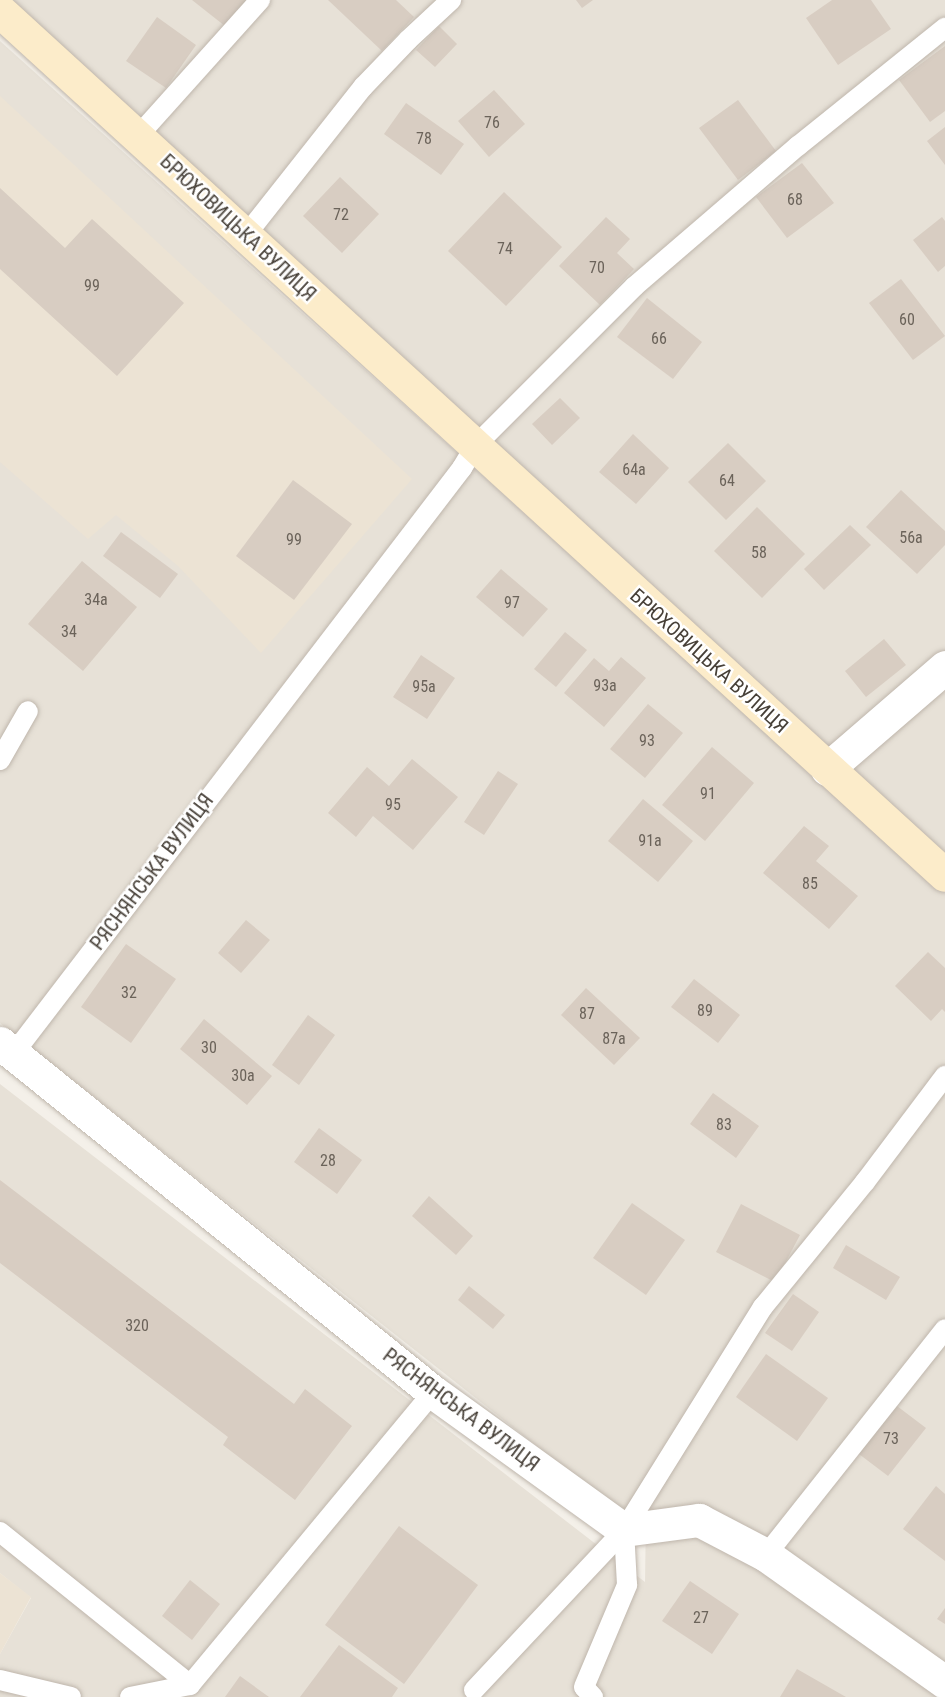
<!DOCTYPE html>
<html>
<head>
<meta charset="utf-8">
<style>
  body { margin:0 }
  #map { position:relative; width:945px; height:1697px; overflow:hidden; background:#f4f0e9; font-family:"Roboto Condensed",sans-serif }
  div>[style] { position:absolute }
  [style*='--x'] { left:calc(var(--x)*1px); top:calc(var(--y)*1px); width:calc(var(--w)*1px); rotate:calc(var(--a)*1deg) }
  .residential>* { inset:0; background:#e7e1d7 }
  .education>* { inset:0; background:#ece3d4 }
  .building>* { inset:0; background:#d8cdc2 }
  .roads { filter:drop-shadow(0 0 2px #bfb6ac) drop-shadow(0 0 2px #bfb6ac) }
  .service>* { height:20px; margin:-10px; padding:0 10px; transform-origin:10px; border-radius:10px; background:#fff }
  .minor>* { height:33px; margin:-16.5px; padding:0 16.5px; transform-origin:16.5px; border-radius:16.5px; background:#fff }
  .secondary>* { height:33px; margin:-16.5px; padding:0 16.5px; transform-origin:16.5px; border-radius:16.5px; background:#fcecca }
  span { translate:-50% -50%; white-space:nowrap; text-align:center; line-height:1.15; -webkit-text-stroke:5px #fff; paint-order:stroke }
  .number-label { font-size:16px; color:#6b635a }
  .number-label span { -webkit-text-stroke-width:0 }
  .street-label { font-size:20px; color:#474038 }
</style>
</head>
<body>
<div id="map">
  <div class="residential">
    <i style="clip-path:polygon(9px 0,945px 0,945px 853px)"></i>
    <i style="clip-path:polygon(0 41px,945px 892px,945px 1697px,0 1697px,0 1654px,31px 1598px,0 1573px,0 1084px,645px 1582px,646px 1517px,614px 1507px,0 1023px)"></i>
  </div>
  <div class="education">
    <i style="clip-path:polygon(0 96px,412px 479px,261px 653px,178px 566px,116px 515px,88px 539px,0 462px)"></i>
    <i style="clip-path:polygon(0 1573px,31px 1597px,0 1654px)"></i>
  </div>
  <div class="building">
    <i style="clip-path:polygon(192px 0,255px 0,230px 30px)"></i>
    <i style="clip-path:polygon(328px 0,396px 0,414px 17px,382px 51px)"></i>
    <i style="clip-path:polygon(576px 0,593px 0,582px 8px)"></i>
    <i style="clip-path:polygon(832px 0,871px 0,891px 29px,838px 65px,806px 18px)"></i>
    <i style="clip-path:polygon(157px 17px,196px 45px,166px 88px,126px 61px)"></i>
    <i style="clip-path:polygon(439px 26px,457px 44px,435px 67px,416px 50px)"></i>
    <i style="clip-path:polygon(945px 46px,945px 111px,930px 122px,899px 80px)"></i>
    <i style="clip-path:polygon(494px 90px,525px 124px,489px 157px,458px 121px)"></i>
    <i style="clip-path:polygon(738px 100px,776px 151px,738px 180px,699px 128px)"></i>
    <i style="clip-path:polygon(406px 103px,464px 144px,441px 175px,384px 134px)"></i>
    <i style="clip-path:polygon(945px 127px,945px 165px,927px 141px)"></i>
    <i style="clip-path:polygon(802px 163px,834px 203px,787px 238px,756px 197px)"></i>
    <i style="clip-path:polygon(340px 177px,379px 214px,342px 253px,303px 216px)"></i>
    <i style="clip-path:polygon(0 188px,65px 248px,92px 219px,184px 303px,117px 376px,0 269px)"></i>
    <i style="clip-path:polygon(504px 192px,562px 247px,506px 306px,448px 251px)"></i>
    <i style="clip-path:polygon(606px 217px,630px 239px,617px 253px,634px 269px,600px 305px,559px 266px)"></i>
    <i style="clip-path:polygon(942px 217px,945px 221px,945px 266px,938px 272px,913px 240px)"></i>
    <i style="clip-path:polygon(901px 279px,945px 336px,913px 360px,869px 303px)"></i>
    <i style="clip-path:polygon(647px 298px,702px 342px,673px 379px,617px 337px)"></i>
    <i style="clip-path:polygon(560px 398px,580px 418px,552px 445px,532px 424px)"></i>
    <i style="clip-path:polygon(633px 434px,669px 468px,636px 504px,599px 472px)"></i>
    <i style="clip-path:polygon(728px 443px,766px 481px,726px 520px,688px 482px)"></i>
    <i style="clip-path:polygon(293px 480px,352px 524px,294px 600px,236px 556px)"></i>
    <i style="clip-path:polygon(901px 490px,945px 531px,945px 545px,917px 574px,866px 527px)"></i>
    <i style="clip-path:polygon(757px 507px,805px 554px,762px 598px,714px 551px)"></i>
    <i style="clip-path:polygon(850px 525px,871px 545px,824px 590px,804px 569px)"></i>
    <i style="clip-path:polygon(121px 532px,178px 574px,160px 598px,103px 556px)"></i>
    <i style="clip-path:polygon(82px 561px,137px 607px,83px 671px,28px 624px)"></i>
    <i style="clip-path:polygon(501px 569px,548px 609px,523px 637px,476px 597px)"></i>
    <i style="clip-path:polygon(565px 632px,587px 650px,556px 687px,534px 669px)"></i>
    <i style="clip-path:polygon(884px 639px,906px 665px,866px 697px,845px 671px)"></i>
    <i style="clip-path:polygon(421px 655px,455px 678px,427px 719px,393px 697px)"></i>
    <i style="clip-path:polygon(621px 657px,646px 678px,604px 727px,564px 693px,594px 658px,609px 671px)"></i>
    <i style="clip-path:polygon(648px 704px,683px 733px,645px 778px,610px 749px)"></i>
    <i style="clip-path:polygon(712px 747px,754px 783px,705px 841px,662px 805px)"></i>
    <i style="clip-path:polygon(412px 759px,458px 797px,413px 850px,373px 816px,356px 837px,328px 813px,367px 767px,389px 786px)"></i>
    <i style="clip-path:polygon(498px 771px,518px 784px,484px 835px,464px 822px)"></i>
    <i style="clip-path:polygon(643px 799px,693px 841px,658px 882px,608px 841px)"></i>
    <i style="clip-path:polygon(804px 826px,829px 846px,816px 861px,858px 896px,829px 929px,763px 873px)"></i>
    <i style="clip-path:polygon(246px 920px,270px 940px,241px 973px,218px 953px)"></i>
    <i style="clip-path:polygon(126px 944px,176px 979px,131px 1043px,81px 1007px)"></i>
    <i style="clip-path:polygon(928px 952px,945px 968px,945px 1012px,942px 1009px,931px 1021px,895px 986px)"></i>
    <i style="clip-path:polygon(694px 979px,740px 1015px,718px 1043px,671px 1007px)"></i>
    <i style="clip-path:polygon(586px 988px,640px 1038px,614px 1065px,561px 1015px)"></i>
    <i style="clip-path:polygon(308px 1015px,335px 1035px,299px 1085px,272px 1065px)"></i>
    <i style="clip-path:polygon(204px 1019px,272px 1076px,247px 1105px,180px 1049px)"></i>
    <i style="clip-path:polygon(713px 1093px,759px 1126px,736px 1158px,690px 1124px)"></i>
    <i style="clip-path:polygon(319px 1128px,362px 1160px,337px 1194px,294px 1162px)"></i>
    <i style="clip-path:polygon(0 1180px,294px 1404px,305px 1389px,352px 1426px,295px 1500px,223px 1445px,228px 1437px,0 1263px)"></i>
    <i style="clip-path:polygon(429px 1196px,473px 1236px,456px 1255px,412px 1216px)"></i>
    <i style="clip-path:polygon(632px 1203px,685px 1240px,646px 1295px,593px 1258px)"></i>
    <i style="clip-path:polygon(741px 1204px,800px 1235px,775px 1282px,716px 1252px)"></i>
    <i style="clip-path:polygon(846px 1245px,900px 1277px,886px 1300px,833px 1268px)"></i>
    <i style="clip-path:polygon(469px 1286px,505px 1315px,493px 1329px,458px 1300px)"></i>
    <i style="clip-path:polygon(793px 1294px,819px 1312px,792px 1351px,765px 1333px)"></i>
    <i style="clip-path:polygon(766px 1354px,828px 1398px,797px 1441px,736px 1397px)"></i>
    <i style="clip-path:polygon(893px 1403px,926px 1428px,888px 1476px,855px 1451px)"></i>
    <i style="clip-path:polygon(936px 1486px,945px 1494px,945px 1561px,903px 1529px)"></i>
    <i style="clip-path:polygon(399px 1526px,478px 1585px,404px 1684px,325px 1625px)"></i>
    <i style="clip-path:polygon(190px 1580px,220px 1604px,192px 1640px,162px 1616px)"></i>
    <i style="clip-path:polygon(690px 1581px,739px 1614px,712px 1654px,662px 1621px)"></i>
    <i style="clip-path:polygon(945px 1608px,945px 1624px,937px 1619px)"></i>
    <i style="clip-path:polygon(339px 1645px,398px 1688px,392px 1697px,300px 1697px)"></i>
    <i style="clip-path:polygon(797px 1669px,846px 1697px,780px 1697px)"></i>
    <i style="clip-path:polygon(240px 1676px,269px 1697px,225px 1697px)"></i>
  </div>
  <div class="roads">
    <div class="service">
      <i style="--x:138;--y:136;--w:183;--a:-48.1"></i>
      <i style="--x:246;--y:235;--w:189;--a:-51.7"></i>
      <i style="--x:363;--y:87;--w:65;--a:-46.2"></i>
      <i style="--x:408;--y:40;--w:59;--a:-42.9"></i>
      <i style="--x:0;--y:760;--w:56;--a:-60.3"></i>
      <i style="--x:14;--y:1053;--w:737;--a:-52.55"></i>
      <i style="--x:462;--y:468;--w:26;--a:-59"></i>
      <i style="--x:475;--y:446;--w:226;--a:-45"></i>
      <i style="--x:635;--y:286;--w:215;--a:-40.7"></i>
      <i style="--x:798;--y:146;--w:189;--a:-38.8"></i>
      <i style="--x:0;--y:1532;--w:244;--a:38.8"></i>
      <i style="--x:766;--y:1555;--w:288;--a:-51.6"></i>
      <i style="--x:0;--y:1680;--w:73;--a:13.5"></i>
      <i style="--x:474;--y:1690;--w:219;--a:-46.8"></i>
      <i style="--x:624;--y:1530;--w:263;--a:-58.1"></i>
      <i style="--x:763;--y:1307;--w:161;--a:-50.8"></i>
      <i style="--x:865;--y:1182;--w:133;--a:-53"></i>
      <i style="--x:130;--y:1697;--w:61;--a:-11.3"></i>
      <i style="--x:190;--y:1685;--w:381;--a:-50.3"></i>
      <i style="--x:593;--y:1697;--w:13;--a:-132"></i>
      <i style="--x:584;--y:1687;--w:111;--a:-67.1"></i>
      <i style="--x:627;--y:1585;--w:55;--a:-93.1"></i>
    </div>
    <div class="minor">
      <i style="--x:827;--y:769;--w:156;--a:-40.8"></i>
      <i style="--x:0;--y:1043;--w:556;--a:38.87"></i>
      <i style="--x:433;--y:1392;--w:236;--a:35.8"></i>
      <i style="--x:624;--y:1530;--w:76;--a:-7.6"></i>
      <i style="--x:699;--y:1520;--w:76;--a:27.6"></i>
      <i style="--x:766;--y:1555;--w:219;--a:35.4"></i>
    </div>
    <div class="secondary">
      <i style="--x:0;--y:11;--w:1280;--a:42.44"></i>
    </div>
  </div>
  <div class="number-label">
    <span style="left:492px;top:123px">76</span>
    <span style="left:424px;top:139px">78</span>
    <span style="left:795px;top:200px">68</span>
    <span style="left:341px;top:215px">72</span>
    <span style="left:505px;top:249px">74</span>
    <span style="left:597px;top:268px">70</span>
    <span style="left:92px;top:286px">99</span>
    <span style="left:907px;top:320px">60</span>
    <span style="left:659px;top:339px">66</span>
    <span style="left:634px;top:470px">64а</span>
    <span style="left:727px;top:481px">64</span>
    <span style="left:911px;top:538px">56а</span>
    <span style="left:294px;top:540px">99</span>
    <span style="left:759px;top:553px">58</span>
    <span style="left:96px;top:600px">34а</span>
    <span style="left:512px;top:603px">97</span>
    <span style="left:69px;top:632px">34</span>
    <span style="left:605px;top:686px">93а</span>
    <span style="left:424px;top:687px">95а</span>
    <span style="left:647px;top:741px">93</span>
    <span style="left:708px;top:794px">91</span>
    <span style="left:393px;top:805px">95</span>
    <span style="left:650px;top:841px">91а</span>
    <span style="left:810px;top:884px">85</span>
    <span style="left:129px;top:993px">32</span>
    <span style="left:705px;top:1011px">89</span>
    <span style="left:587px;top:1014px">87</span>
    <span style="left:614px;top:1039px">87а</span>
    <span style="left:209px;top:1048px">30</span>
    <span style="left:243px;top:1076px">30а</span>
    <span style="left:724px;top:1125px">83</span>
    <span style="left:328px;top:1161px">28</span>
    <span style="left:137px;top:1326px">320</span>
    <span style="left:891px;top:1439px">73</span>
    <span style="left:701px;top:1618px">27</span>
  </div>
  <div class="street-label">
    <span style="left:238px;top:228px;rotate:43deg">БРЮХОВИЦЬКА ВУЛИЦЯ</span>
    <span style="left:709px;top:661px;rotate:42deg">БРЮХОВИЦЬКА ВУЛИЦЯ</span>
    <span style="left:152px;top:872px;rotate:-53deg">РЯСНЯНСЬКА ВУЛИЦЯ</span>
    <span style="left:461px;top:1410px;rotate:37deg">РЯСНЯНСЬКА ВУЛИЦЯ</span>
  </div>
</div>
</body>
</html>
